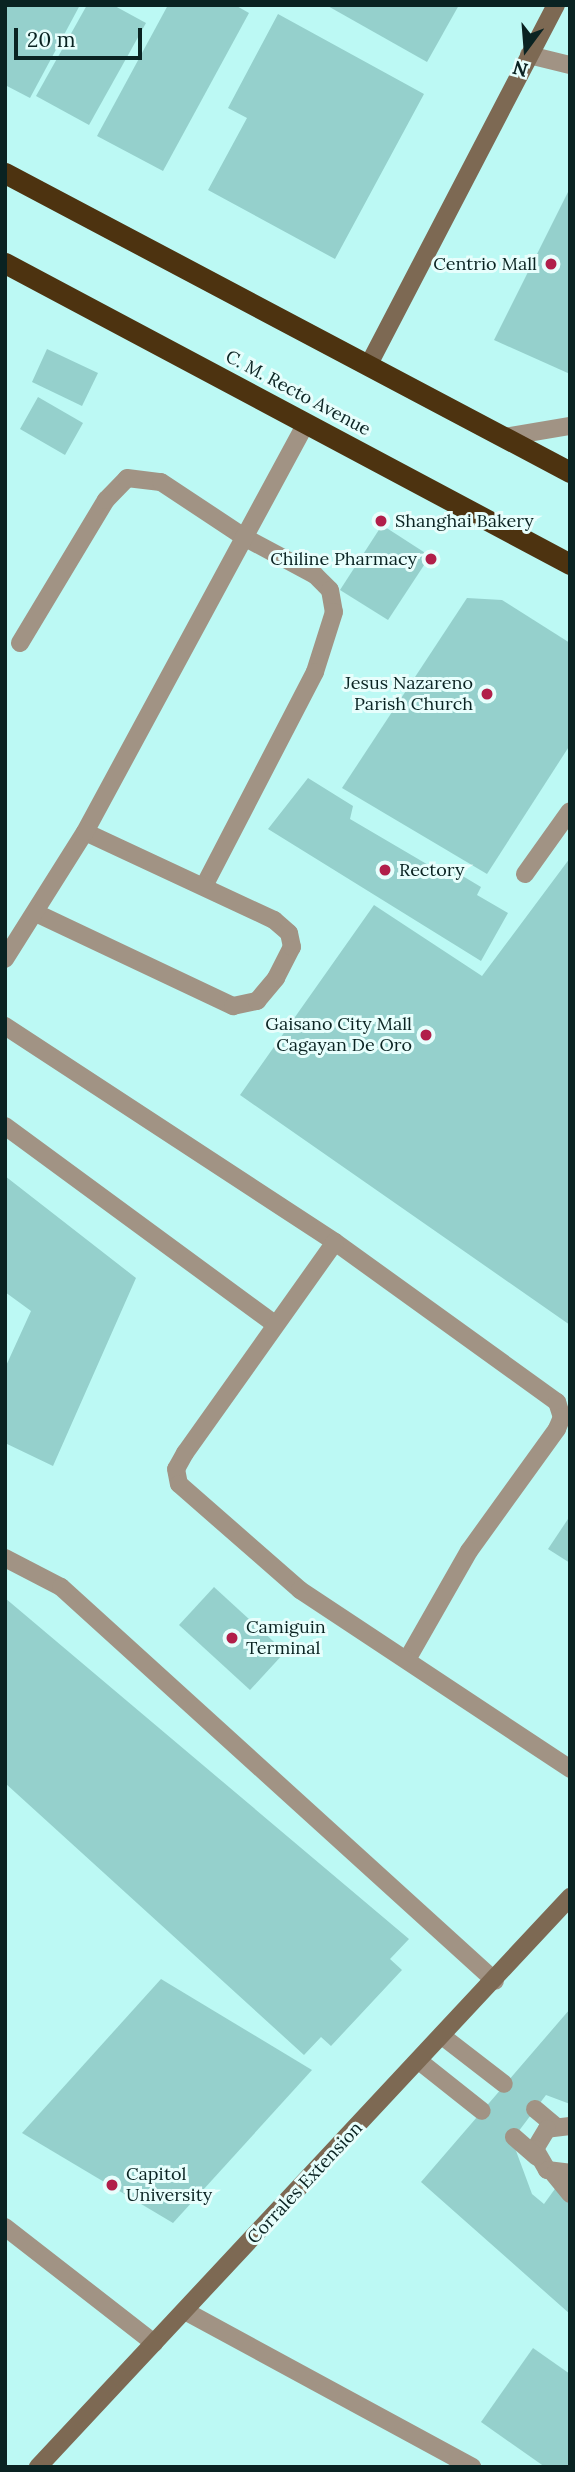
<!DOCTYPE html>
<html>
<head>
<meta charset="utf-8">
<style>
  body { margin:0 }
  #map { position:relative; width:575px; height:2472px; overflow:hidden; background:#bcf9f4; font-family:Lora,serif }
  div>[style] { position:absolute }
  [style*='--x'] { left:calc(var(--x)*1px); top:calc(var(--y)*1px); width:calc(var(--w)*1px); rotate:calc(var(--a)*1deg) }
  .building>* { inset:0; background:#95d0cc }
  .lane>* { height:18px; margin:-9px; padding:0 9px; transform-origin:9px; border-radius:9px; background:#a19384 }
  .street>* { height:18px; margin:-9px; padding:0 9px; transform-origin:9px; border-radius:9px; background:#a19384 }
  .secondary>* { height:18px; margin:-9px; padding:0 9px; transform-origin:9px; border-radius:9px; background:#7d6953 }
  .highway>* { height:21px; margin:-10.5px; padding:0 10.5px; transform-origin:10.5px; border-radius:10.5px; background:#4d3310 }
  .dots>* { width:19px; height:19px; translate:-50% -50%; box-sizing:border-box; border:4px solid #e7fefc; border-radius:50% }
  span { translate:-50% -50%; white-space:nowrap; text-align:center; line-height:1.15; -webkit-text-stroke:6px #e7fefc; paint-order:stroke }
  .poi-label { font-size:18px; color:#0a2322 }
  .right { translate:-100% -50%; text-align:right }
  .left { translate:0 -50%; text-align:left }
  .street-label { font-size:18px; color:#0a2322 }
  .frame { position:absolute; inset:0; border:7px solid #0a2322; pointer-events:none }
  .north { position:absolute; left:491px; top:14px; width:70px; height:70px; -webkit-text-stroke:5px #e7fefc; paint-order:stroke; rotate:196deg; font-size:19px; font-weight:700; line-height:28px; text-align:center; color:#0a2322 }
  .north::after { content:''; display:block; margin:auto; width:24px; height:32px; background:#0a2322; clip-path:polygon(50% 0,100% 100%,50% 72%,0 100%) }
  .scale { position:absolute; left:14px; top:28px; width:128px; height:32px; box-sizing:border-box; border:4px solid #0a2322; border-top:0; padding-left:9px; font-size:21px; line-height:24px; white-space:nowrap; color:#0a2322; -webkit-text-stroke:5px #e7fefc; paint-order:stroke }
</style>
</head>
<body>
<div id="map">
  <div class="building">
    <i style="clip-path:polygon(5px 5px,80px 5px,30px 98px,5px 85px)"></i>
    <i style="clip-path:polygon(87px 5px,113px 5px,146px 23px,89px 125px,36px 96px)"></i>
    <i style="clip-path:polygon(168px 5px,235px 5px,249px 13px,163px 171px,97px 136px)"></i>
    <i style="clip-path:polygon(326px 5px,459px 5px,427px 62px)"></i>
    <i style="clip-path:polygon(278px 14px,424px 94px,335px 259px,208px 190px,247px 118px,228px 108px)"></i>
    <i style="clip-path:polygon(570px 188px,570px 374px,494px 340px)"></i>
    <i style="clip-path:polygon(47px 349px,98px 373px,82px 406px,32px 382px)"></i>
    <i style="clip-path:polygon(38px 397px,83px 423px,65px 455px,20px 429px)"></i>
    <i style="clip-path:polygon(382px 525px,430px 556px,388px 620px,340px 590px)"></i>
    <i style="clip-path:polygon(467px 598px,502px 600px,570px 643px,570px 745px,487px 874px,342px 788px)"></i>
    <i style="clip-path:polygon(308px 778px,353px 806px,350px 819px,442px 873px,446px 866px,481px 887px,477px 895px,508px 913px,481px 961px,268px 829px)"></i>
    <i style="clip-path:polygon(570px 858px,570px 1325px,240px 1095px,374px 905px,482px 976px)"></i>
    <i style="clip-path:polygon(5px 1176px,136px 1278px,53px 1466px,5px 1443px,5px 1368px,31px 1311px,5px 1292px)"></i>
    <i style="clip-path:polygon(570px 1516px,570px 1563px,548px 1549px)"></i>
    <i style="clip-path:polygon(214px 1587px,285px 1652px,250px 1690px,179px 1625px)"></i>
    <i style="clip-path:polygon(5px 1598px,409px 1939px,390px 1959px,402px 1970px,331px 2046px,321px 2037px,304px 2055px,5px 1783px)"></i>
    <i style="clip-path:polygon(161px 1979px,312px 2070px,173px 2223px,22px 2133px)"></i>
    <i style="clip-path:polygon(570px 2009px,570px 2104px,546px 2095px,512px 2140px,532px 2194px,544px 2204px,557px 2186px,570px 2205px,570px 2314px,421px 2182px)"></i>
    <i style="clip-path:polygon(533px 2348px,570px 2374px,570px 2467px,545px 2467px,481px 2422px)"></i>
  </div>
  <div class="lane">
    <i style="--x:529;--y:55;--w:42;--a:13.7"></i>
    <i style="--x:504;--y:437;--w:67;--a:-9.5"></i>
    <i style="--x:20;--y:643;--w:167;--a:-59"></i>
    <i style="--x:106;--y:500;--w:30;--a:-46"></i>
    <i style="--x:127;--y:478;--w:34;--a:7"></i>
    <i style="--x:161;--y:482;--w:100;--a:33.5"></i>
    <i style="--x:244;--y:537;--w:81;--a:28.2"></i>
    <i style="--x:315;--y:575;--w:21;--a:45"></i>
    <i style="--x:330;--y:590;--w:22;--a:80"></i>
    <i style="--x:334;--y:612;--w:63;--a:107.6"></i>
    <i style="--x:315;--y:672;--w:239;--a:117.4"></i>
    <i style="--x:525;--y:874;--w:77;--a:-54.5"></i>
    <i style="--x:36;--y:913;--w:218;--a:25.3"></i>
    <i style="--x:233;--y:1006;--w:25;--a:-12"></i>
    <i style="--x:257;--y:1001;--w:30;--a:-50"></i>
    <i style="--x:276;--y:978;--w:35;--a:-63"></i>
    <i style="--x:292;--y:947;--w:14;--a:-102"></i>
    <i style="--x:289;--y:933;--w:20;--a:-139"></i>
    <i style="--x:274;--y:920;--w:208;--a:-155"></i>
    <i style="--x:5;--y:959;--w:150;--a:-57.8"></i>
    <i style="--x:85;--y:832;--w:465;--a:-61.6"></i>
    <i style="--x:5;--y:1026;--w:394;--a:33.2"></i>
    <i style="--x:335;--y:1242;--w:274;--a:35.8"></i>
    <i style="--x:557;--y:1402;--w:16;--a:72"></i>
    <i style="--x:562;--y:1417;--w:13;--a:113"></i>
    <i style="--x:557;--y:1429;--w:150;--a:125.8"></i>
    <i style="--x:469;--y:1551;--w:123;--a:119.7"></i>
    <i style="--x:5;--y:1126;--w:335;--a:36.3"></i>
    <i style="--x:335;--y:1242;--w:259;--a:125.4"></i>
    <i style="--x:185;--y:1453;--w:18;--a:119"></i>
    <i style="--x:176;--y:1469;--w:15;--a:79"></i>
    <i style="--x:179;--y:1484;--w:161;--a:41.2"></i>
    <i style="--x:300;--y:1590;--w:324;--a:33.5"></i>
    <i style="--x:5;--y:1558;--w:63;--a:27.4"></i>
    <i style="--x:61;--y:1587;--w:586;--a:42.23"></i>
    <i style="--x:442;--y:2036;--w:78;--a:37.7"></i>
    <i style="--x:419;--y:2061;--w:80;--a:38.4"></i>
    <i style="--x:535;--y:2109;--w:26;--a:40"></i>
    <i style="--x:570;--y:2126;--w:23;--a:173"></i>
    <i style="--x:547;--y:2129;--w:23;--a:121"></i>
    <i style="--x:535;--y:2149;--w:24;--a:60"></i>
    <i style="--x:547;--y:2170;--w:23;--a:7"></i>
    <i style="--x:514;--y:2137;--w:30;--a:41"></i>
    <i style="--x:554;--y:2174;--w:26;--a:51"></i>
    <i style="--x:5;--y:2227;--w:189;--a:37.9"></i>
  </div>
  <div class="street">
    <i style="--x:185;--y:2311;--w:327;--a:28.5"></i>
  </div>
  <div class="secondary">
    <i style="--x:368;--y:366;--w:407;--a:-62.5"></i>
    <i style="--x:38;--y:2467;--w:780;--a:-46.97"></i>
  </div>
  <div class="highway">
    <i style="--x:5;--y:173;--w:639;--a:27.89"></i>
    <i style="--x:5;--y:263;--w:640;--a:28.05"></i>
  </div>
  <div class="dots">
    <i style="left:551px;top:264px;background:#b11f4a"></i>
    <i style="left:381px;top:521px;background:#b11f4a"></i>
    <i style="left:431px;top:559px;background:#b11f4a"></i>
    <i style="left:487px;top:694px;background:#b11f4a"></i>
    <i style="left:385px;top:870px;background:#b11f4a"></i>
    <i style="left:426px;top:1035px;background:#b11f4a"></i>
    <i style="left:232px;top:1638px;background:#b11f4a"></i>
    <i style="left:112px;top:2185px;background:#b11f4a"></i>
  </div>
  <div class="poi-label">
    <span class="right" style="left:537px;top:264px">Centrio Mall</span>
    <span class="left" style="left:395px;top:521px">Shanghai Bakery</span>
    <span class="right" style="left:417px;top:559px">Chiline Pharmacy</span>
    <span class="right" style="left:473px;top:694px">Jesus Nazareno<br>Parish Church</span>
    <span class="left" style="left:399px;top:870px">Rectory</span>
    <span class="right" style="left:412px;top:1035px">Gaisano City Mall<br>Cagayan De Oro</span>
    <span class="left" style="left:246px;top:1638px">Camiguin<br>Terminal</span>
    <span class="left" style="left:126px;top:2185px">Capitol<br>University</span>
  </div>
  <div class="street-label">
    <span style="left:298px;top:393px;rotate:28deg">C. M. Recto Avenue</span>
    <span style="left:305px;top:2183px;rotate:-47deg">Corrales Extension</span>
  </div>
  <div class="frame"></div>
  <div class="north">N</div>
  <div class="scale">20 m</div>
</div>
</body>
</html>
